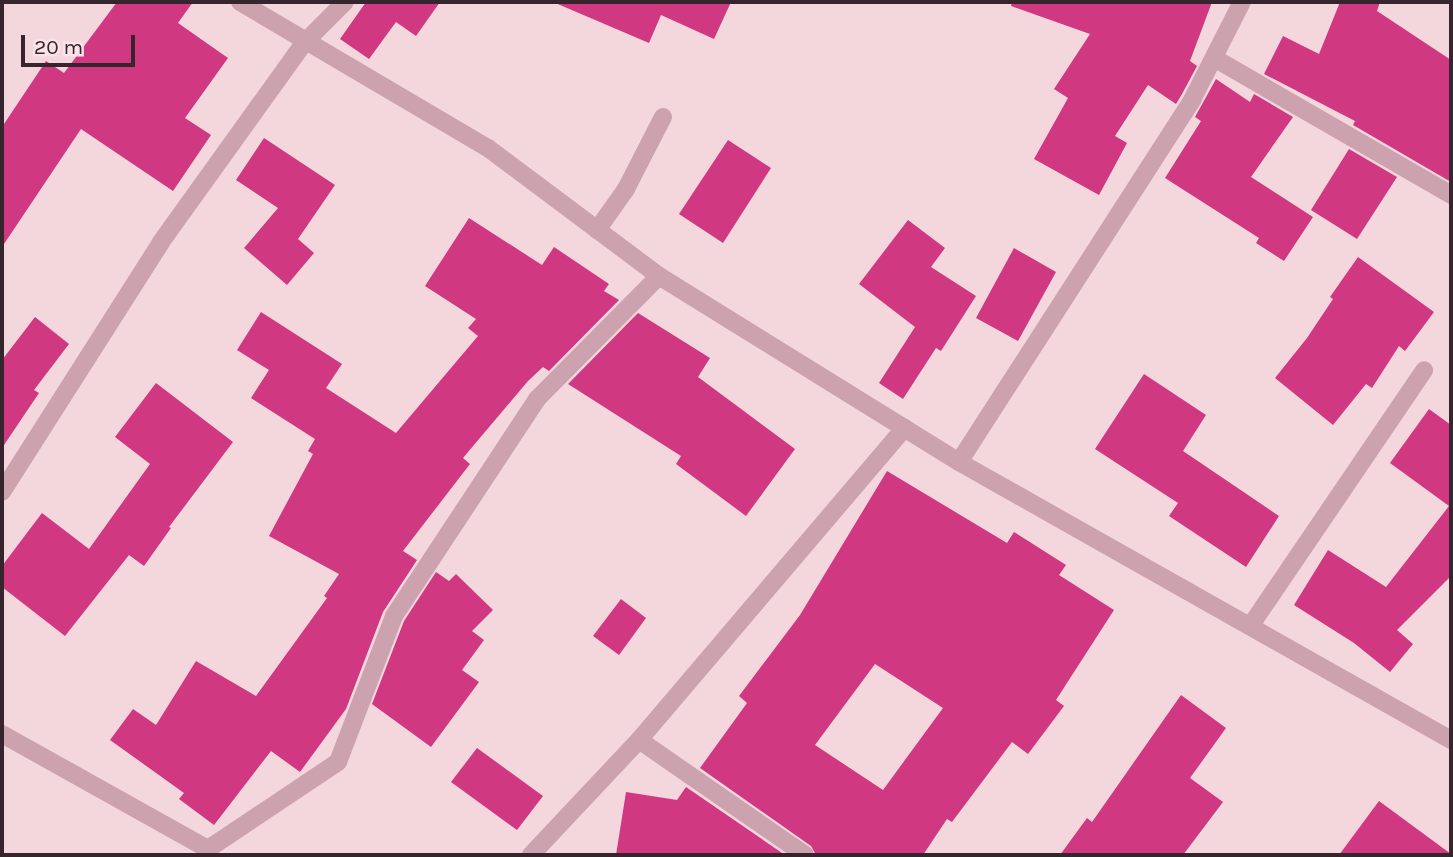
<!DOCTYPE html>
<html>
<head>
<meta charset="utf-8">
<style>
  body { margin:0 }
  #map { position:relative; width:1453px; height:857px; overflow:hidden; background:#f3d7dd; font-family:Karla,sans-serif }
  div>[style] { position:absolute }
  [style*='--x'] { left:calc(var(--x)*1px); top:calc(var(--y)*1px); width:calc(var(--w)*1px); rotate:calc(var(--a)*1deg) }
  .building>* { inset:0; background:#d03882 }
  .minor>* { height:18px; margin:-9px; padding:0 9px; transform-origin:9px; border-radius:9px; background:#cca2ae }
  span { translate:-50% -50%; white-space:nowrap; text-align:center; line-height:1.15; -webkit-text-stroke:7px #fbe4e8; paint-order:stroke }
  .frame { position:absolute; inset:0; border:4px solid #36252c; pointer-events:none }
  .scale { position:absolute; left:21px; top:35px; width:114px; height:32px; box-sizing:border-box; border:4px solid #36252c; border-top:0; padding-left:9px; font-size:21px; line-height:24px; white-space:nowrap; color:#36252c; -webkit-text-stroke:5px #fbe4e8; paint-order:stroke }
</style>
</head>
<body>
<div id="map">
  <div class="building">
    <i style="clip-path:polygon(117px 2px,193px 2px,178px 23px,228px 58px,185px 118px,211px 135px,173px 191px,81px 129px,2px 247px,2px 127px,46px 61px,64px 73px)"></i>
    <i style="clip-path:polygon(366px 2px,440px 2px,416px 36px,396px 22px,369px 59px,340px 39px)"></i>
    <i style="clip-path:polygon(553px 2px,731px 2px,714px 39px,661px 15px,649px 43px)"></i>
    <i style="clip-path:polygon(1012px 2px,1212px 2px,1190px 61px,1197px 66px,1182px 94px,1176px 104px,1148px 85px,1115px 136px,1127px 143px,1099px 195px,1034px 159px,1068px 98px,1054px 89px,1090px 34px,1011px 6px)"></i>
    <i style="clip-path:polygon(1340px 2px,1380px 2px,1377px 11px,1451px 60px,1451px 182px,1353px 125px,1355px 121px,1264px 74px,1283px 36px,1319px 54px)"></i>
    <i style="clip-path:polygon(1216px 79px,1250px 102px,1254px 94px,1293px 117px,1251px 177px,1313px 217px,1284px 261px,1256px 243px,1259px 238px,1165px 178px,1201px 121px,1195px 117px)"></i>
    <i style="clip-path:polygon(264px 138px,335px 185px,298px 239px,314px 253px,287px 285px,244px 248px,278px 208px,236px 180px)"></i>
    <i style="clip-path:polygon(728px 140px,771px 168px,723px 243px,679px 214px)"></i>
    <i style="clip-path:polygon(1349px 149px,1397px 177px,1357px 239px,1311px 210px)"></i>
    <i style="clip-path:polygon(469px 218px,542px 265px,554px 247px,609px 284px,604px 291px,619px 300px,549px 371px,543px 367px,528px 381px,463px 458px,470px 464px,403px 551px,417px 560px,383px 612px,346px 709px,300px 772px,271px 751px,214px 825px,179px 799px,184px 793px,110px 740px,133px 709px,156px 725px,196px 661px,256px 696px,327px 598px,324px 596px,339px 574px,269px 536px,313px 454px,308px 451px,315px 439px,251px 398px,269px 370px,237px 350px,261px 312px,342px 364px,326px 388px,396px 433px,478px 336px,468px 328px,476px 319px,425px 286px)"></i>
    <i style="clip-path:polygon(908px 220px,945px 248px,931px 267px,976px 296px,941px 351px,936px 348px,903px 399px,879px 383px,915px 327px,859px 284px)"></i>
    <i style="clip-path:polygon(1014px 248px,1056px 272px,1018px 341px,976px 318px)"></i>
    <i style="clip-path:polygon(1358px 257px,1434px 312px,1405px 351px,1399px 346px,1372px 388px,1366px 384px,1333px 425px,1275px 378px,1307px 338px,1333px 299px,1330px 297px)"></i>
    <i style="clip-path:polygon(638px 313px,710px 358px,698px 377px,795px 449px,746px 516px,676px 464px,681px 456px,568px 384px)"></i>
    <i style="clip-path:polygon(35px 317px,69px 344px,34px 390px,39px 393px,2px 448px,2px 360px)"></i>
    <i style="clip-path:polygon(1144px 374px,1206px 415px,1183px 451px,1279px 516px,1246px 567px,1169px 516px,1178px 503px,1095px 449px)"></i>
    <i style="clip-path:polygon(156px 383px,233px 442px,169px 527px,171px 528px,144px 566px,129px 555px,65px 636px,2px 587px,2px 566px,42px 513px,89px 549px,150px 464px,115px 437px)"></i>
    <i style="clip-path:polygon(1429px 409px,1451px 425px,1451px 576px,1397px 630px,1413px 644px,1390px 672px,1354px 643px,1294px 605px,1328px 550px,1386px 587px,1449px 506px,1390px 463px)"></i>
    <i style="clip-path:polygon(evenodd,887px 471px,1007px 543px,1014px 532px,1066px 565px,1059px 575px,1114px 610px,1056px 700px,1064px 706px,1028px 754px,1012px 742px,952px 822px,947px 819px,923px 855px,816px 855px,811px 846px,700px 768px,747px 703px,739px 696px,800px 615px,887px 471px,875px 664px,943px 708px,883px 790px,815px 745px,875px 664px)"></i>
    <i style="clip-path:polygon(436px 572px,449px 581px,456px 574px,493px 610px,472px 631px,484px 640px,462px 670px,479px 682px,431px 747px,372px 704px,404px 621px)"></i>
    <i style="clip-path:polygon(621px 599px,646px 618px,619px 655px,593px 636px)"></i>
    <i style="clip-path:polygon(1181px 695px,1226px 728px,1190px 778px,1223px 802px,1183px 855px,1060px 855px,1087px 818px,1092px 822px)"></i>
    <i style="clip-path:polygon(477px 748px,543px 796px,517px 830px,451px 782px)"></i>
    <i style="clip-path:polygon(686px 787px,785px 855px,616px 855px,626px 792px,677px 800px)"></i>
    <i style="clip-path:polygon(1379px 801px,1451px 854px,1451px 855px,1339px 855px)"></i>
  </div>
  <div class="minor">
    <i style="--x:240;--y:2;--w:288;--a:30.5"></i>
    <i style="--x:488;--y:148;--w:214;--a:36.8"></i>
    <i style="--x:1214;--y:58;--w:274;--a:30"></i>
    <i style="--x:597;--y:230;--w:50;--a:-54.7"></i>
    <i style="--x:626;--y:189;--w:81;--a:-62.8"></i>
    <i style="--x:959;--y:462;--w:431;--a:-57.2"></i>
    <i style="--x:1192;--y:100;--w:110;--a:-63"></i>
    <i style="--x:2;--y:492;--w:296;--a:-57.5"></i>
    <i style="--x:161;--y:242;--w:245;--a:-54.3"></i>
    <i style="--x:304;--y:43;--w:58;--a:-45"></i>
    <i style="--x:1251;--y:625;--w:308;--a:-55.8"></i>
    <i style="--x:2;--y:734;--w:236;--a:29.2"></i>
    <i style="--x:208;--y:849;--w:156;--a:-33.8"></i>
    <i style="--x:338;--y:762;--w:156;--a:-69"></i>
    <i style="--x:394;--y:616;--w:260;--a:-56.6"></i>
    <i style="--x:537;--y:399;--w:173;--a:-45.2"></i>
    <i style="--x:659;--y:276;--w:353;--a:31.8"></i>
    <i style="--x:959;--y:462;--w:565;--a:29.47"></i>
    <i style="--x:639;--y:740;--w:202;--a:34.7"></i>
    <i style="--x:531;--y:855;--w:158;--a:-46.8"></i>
    <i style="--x:639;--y:740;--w:410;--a:-49.6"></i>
  </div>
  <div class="frame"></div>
  <div class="scale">20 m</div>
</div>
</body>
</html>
